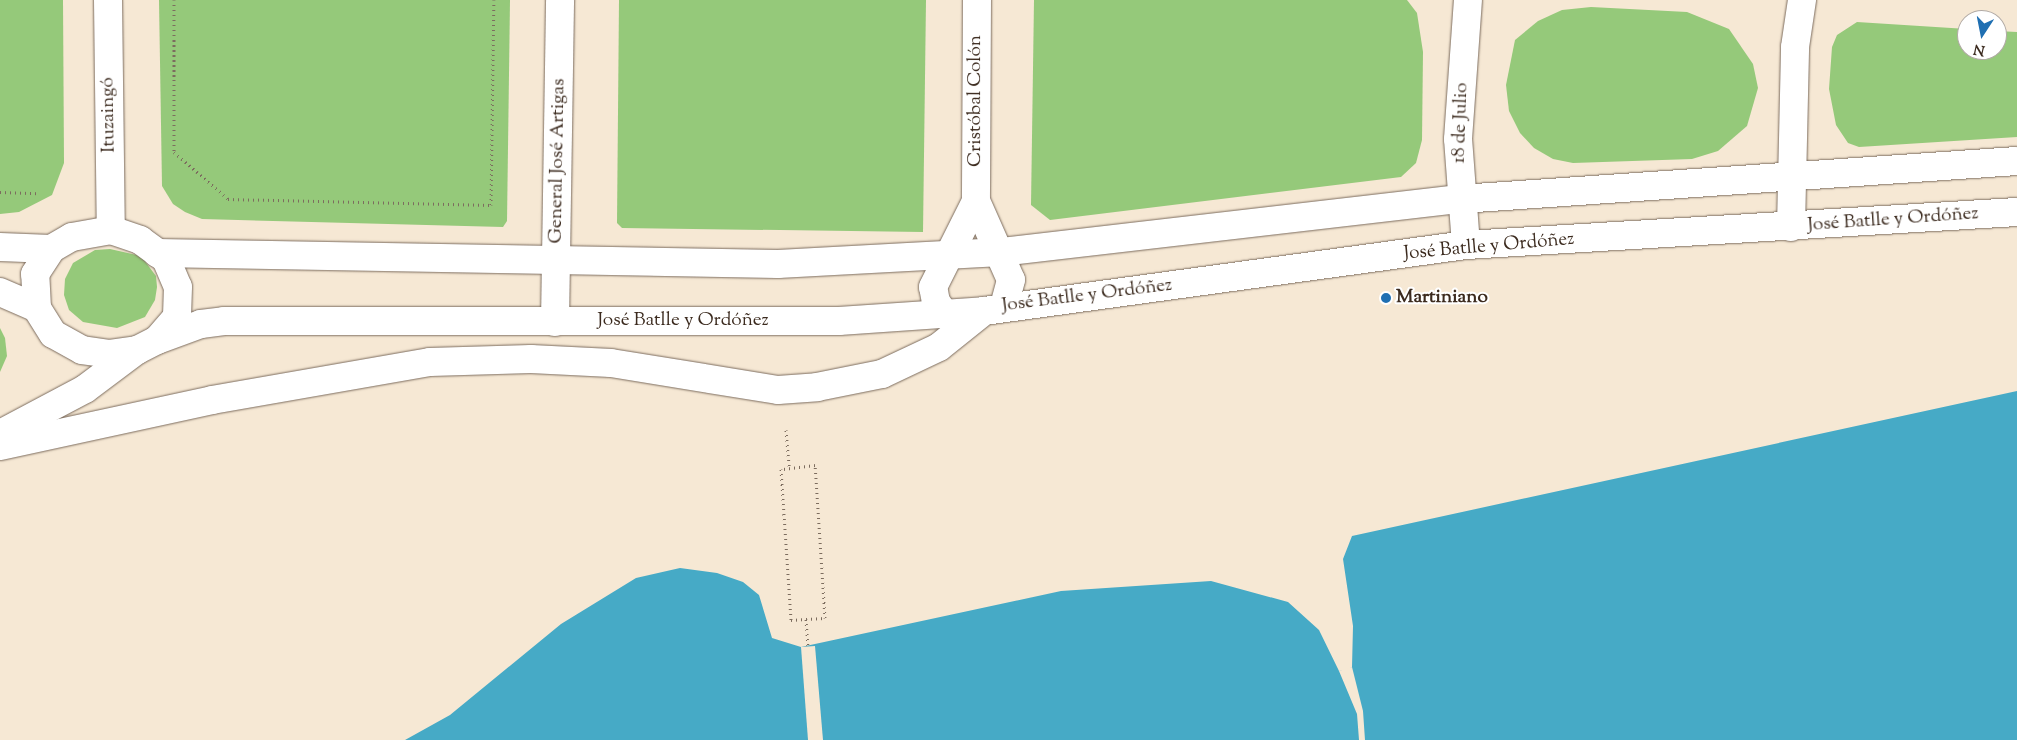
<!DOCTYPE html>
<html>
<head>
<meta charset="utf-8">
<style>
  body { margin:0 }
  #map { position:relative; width:2017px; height:740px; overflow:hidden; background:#f6e8d4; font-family:"Sorts Mill Goudy",serif }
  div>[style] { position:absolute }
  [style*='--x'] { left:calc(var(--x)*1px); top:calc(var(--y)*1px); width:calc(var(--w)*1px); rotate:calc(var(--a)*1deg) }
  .green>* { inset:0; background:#95c97a }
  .water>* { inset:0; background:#46aac6 }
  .pier>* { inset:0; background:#f6e8d4 }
  .path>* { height:3px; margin-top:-1.5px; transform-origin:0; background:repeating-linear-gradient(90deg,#7c6c5e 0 1px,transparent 0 5px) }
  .roads { filter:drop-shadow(0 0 1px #7c6c5e) drop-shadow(0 0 1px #7c6c5e) }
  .minor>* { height:28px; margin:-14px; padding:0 14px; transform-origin:14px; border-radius:14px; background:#fff }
  .tertiary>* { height:28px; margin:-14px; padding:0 14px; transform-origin:14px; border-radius:14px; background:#fff }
  .dots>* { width:14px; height:14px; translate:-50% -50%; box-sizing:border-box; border:2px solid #fff; border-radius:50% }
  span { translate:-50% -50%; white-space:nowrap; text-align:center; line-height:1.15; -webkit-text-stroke:4px #fff; paint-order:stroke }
  .street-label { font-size:19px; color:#3b2a1e }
  .poi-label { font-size:19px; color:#3b2a1e; font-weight:700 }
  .left { translate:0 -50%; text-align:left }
  .north { position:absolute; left:1957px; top:10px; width:50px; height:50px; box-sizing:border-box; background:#fff; border:1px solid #b1aaa5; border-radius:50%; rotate:191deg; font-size:14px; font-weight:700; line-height:20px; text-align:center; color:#3b2a1e }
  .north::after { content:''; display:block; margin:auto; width:18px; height:22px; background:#1f6fb2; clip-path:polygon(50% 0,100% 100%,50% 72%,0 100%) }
</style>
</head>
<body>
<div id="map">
  <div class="green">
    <i style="clip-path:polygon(0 0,63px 0,64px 163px,52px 195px,19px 212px,0 214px)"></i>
    <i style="clip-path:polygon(159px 0,510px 0,507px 221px,503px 227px,202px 219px,185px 212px,173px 204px,162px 186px)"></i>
    <i style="clip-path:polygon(619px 0,926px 0,923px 232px,622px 228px,617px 223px)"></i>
    <i style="clip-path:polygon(1034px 0,1407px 0,1417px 13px,1423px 52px,1422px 140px,1416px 163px,1401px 177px,1050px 220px,1031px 205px)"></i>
    <i style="clip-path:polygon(1591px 7px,1687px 12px,1729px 29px,1753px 64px,1758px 88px,1747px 126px,1718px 151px,1692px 159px,1573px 163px,1553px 159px,1534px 148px,1520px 133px,1509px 111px,1506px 85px,1515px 40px,1538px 21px,1562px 10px)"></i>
    <i style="clip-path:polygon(1857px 22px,1967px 29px,1967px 50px,1997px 50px,1997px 31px,2017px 32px,2017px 137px,1859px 147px,1848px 143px,1836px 125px,1829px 89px,1832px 47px,1837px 35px)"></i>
    <i style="clip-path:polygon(110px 249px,141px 256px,156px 276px,157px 287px,155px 300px,145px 317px,117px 328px,83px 322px,69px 310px,64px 295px,65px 279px,73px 263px,95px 250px)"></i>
    <i style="clip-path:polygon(0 328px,5px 338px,7px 356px,0 372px)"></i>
  </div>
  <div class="water">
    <i style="clip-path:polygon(2017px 391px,2017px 740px,405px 740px,450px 715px,561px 624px,636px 578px,680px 568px,717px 573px,743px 582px,759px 595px,772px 638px,801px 647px,1061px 591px,1211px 581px,1288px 602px,1319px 630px,1339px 671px,1347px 670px,1352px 667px,1353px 626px,1343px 559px,1352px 536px)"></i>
  </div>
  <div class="pier">
    <i style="clip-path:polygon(815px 646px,823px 740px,808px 740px,801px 647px)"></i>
    <i style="clip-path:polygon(1352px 667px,1363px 711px,1365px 740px,1359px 740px,1357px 714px,1339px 671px)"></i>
  </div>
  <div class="path">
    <i style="--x:174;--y:0;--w:152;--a:90"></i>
    <i style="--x:174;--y:152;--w:72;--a:41"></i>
    <i style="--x:228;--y:199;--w:263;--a:1.3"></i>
    <i style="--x:491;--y:205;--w:205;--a:-89.2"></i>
    <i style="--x:0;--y:192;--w:38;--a:2"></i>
    <i style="--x:786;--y:430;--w:38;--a:85"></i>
    <i style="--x:806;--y:619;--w:19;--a:-3"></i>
    <i style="--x:825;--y:618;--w:153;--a:-93.7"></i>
    <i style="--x:815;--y:465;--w:34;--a:173"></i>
    <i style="--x:781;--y:469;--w:151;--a:86.2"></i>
    <i style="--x:791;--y:620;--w:15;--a:-4"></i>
    <i style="--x:806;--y:619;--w:27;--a:86"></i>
  </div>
  <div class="roads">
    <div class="minor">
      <i style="--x:108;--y:0;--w:230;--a:89.3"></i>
      <i style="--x:977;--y:0;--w:201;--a:90.3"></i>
      <i style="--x:976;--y:201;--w:86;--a:66.1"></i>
      <i style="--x:1011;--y:280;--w:27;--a:105"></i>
      <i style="--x:1791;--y:227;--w:180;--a:-88.7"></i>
      <i style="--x:1795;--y:47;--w:48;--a:-81.5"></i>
      <i style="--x:1466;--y:245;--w:106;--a:-94.3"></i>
      <i style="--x:1458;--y:139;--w:139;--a:-85.9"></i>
      <i style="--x:944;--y:313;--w:14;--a:-126"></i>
      <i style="--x:936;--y:302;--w:15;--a:-101"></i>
      <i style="--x:933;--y:287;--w:96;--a:-63.4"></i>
      <i style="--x:555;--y:322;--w:322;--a:-89.1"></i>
    </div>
    <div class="tertiary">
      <i style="--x:111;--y:230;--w:31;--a:19"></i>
      <i style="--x:140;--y:240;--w:32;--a:36"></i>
      <i style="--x:166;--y:259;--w:30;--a:67"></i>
      <i style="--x:178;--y:287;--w:30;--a:92"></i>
      <i style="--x:177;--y:317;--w:30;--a:131"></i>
      <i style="--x:157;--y:340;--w:22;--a:153"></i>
      <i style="--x:137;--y:350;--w:27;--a:172"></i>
      <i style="--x:110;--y:354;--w:28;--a:-172"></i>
      <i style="--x:82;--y:350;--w:33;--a:-151"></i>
      <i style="--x:53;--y:334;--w:31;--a:-122"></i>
      <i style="--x:37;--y:308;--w:34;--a:-93"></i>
      <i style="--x:35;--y:274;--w:30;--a:-57"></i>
      <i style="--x:51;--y:249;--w:24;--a:-30"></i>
      <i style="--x:72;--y:237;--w:40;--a:-10"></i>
      <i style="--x:0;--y:247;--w:51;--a:2.2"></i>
      <i style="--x:157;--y:253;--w:621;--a:1.01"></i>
      <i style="--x:778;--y:264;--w:223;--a:-3.1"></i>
      <i style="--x:1001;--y:252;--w:463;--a:-6.6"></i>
      <i style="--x:1461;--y:199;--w:557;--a:-3.91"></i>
      <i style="--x:0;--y:292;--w:40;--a:23.4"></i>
      <i style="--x:157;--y:340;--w:47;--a:-20"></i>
      <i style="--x:201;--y:324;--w:23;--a:-7"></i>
      <i style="--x:224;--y:321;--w:615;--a:0"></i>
      <i style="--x:839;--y:321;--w:145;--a:-3.9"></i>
      <i style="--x:984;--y:311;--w:486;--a:-7.8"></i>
      <i style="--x:1466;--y:245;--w:552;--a:-3.43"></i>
      <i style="--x:0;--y:434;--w:96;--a:-27.9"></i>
      <i style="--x:85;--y:389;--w:65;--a:-36.9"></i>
      <i style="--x:0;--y:446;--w:217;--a:-12.2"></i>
      <i style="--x:212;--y:400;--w:221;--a:-9.9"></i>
      <i style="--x:430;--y:362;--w:101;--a:-1.7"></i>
      <i style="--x:531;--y:359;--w:80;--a:2.9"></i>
      <i style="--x:611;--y:363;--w:169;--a:9.2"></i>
      <i style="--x:778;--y:390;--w:39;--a:-4"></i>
      <i style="--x:817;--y:387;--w:66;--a:-11.3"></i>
      <i style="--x:882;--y:374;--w:63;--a:-25.3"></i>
      <i style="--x:939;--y:347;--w:58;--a:-38.7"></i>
    </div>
  </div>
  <div class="dots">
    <i style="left:1386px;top:298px;background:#1f6fb2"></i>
  </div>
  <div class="street-label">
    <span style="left:976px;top:101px;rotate:-90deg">Cristóbal Colón</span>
    <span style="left:109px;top:115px;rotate:-91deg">Ituzaingó</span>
    <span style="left:1461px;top:123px;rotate:-88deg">18 de Julio</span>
    <span style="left:558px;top:161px;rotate:-89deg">General José Artigas</span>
    <span style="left:1893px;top:220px;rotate:-4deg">José Batlle y Ordóñez</span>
    <span style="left:1489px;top:247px;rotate:-5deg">José Batlle y Ordóñez</span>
    <span style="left:1087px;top:296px;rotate:-7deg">José Batlle y Ordóñez</span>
    <span style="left:683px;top:321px">José Batlle y Ordóñez</span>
  </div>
  <div class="poi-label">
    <span class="left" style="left:1396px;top:298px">Martiniano</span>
  </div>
  <div class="north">N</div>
</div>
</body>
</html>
